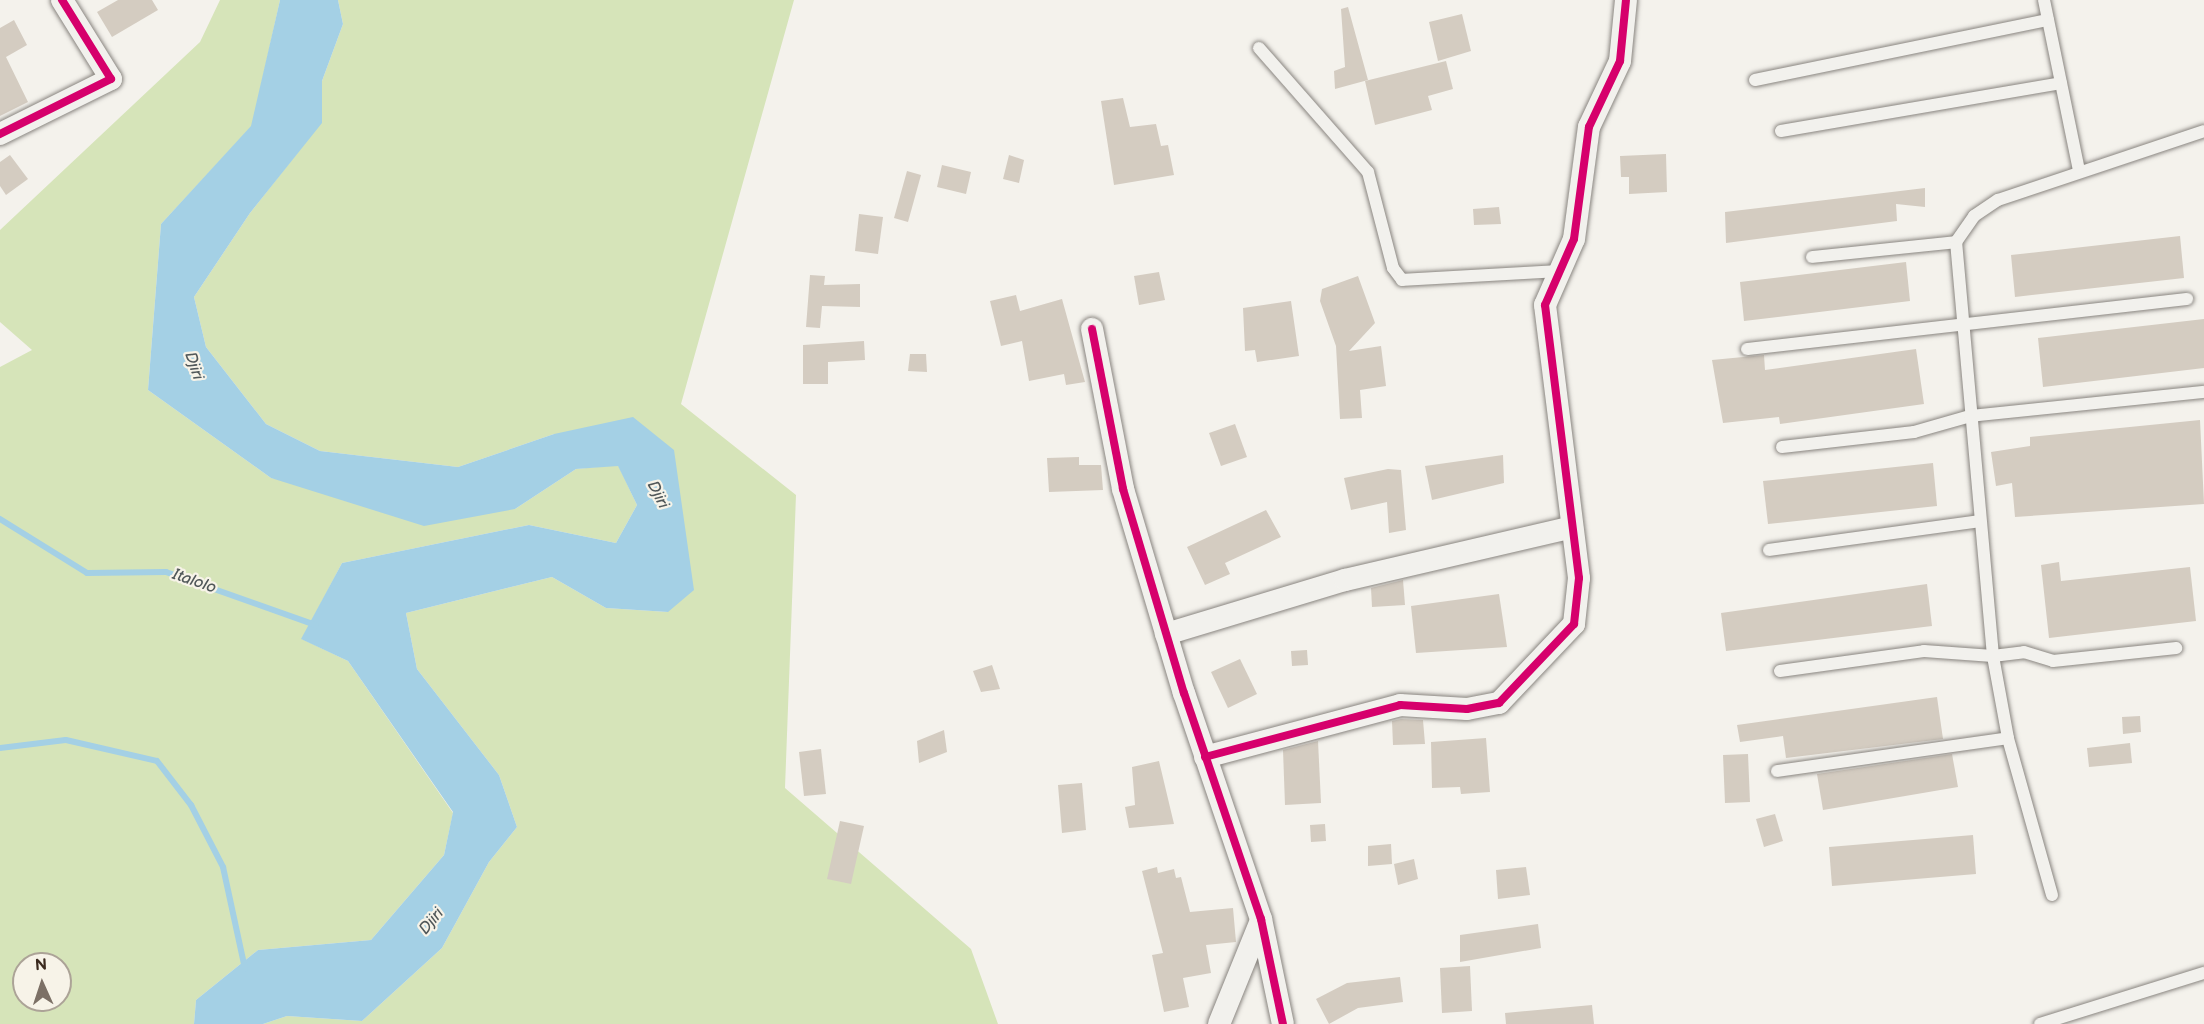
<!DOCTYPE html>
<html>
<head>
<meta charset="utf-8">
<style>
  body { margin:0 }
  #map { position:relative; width:2204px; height:1024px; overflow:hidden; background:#f4f2ec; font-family:"Balsamiq Sans",sans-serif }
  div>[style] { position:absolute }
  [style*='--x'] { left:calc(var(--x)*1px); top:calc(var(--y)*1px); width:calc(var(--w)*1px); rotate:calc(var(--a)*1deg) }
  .green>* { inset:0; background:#d6e4b9 }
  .water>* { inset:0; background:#a4d0e5 }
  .stream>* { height:6px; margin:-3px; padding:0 3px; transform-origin:3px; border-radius:3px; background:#a4d0e5 }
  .building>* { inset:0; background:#d4ccc1 }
  .roads { filter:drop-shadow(0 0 2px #898580) drop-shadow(0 0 2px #898580) }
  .service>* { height:12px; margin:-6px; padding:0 6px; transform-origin:6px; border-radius:6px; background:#f2f1ed }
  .minor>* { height:22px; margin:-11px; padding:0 11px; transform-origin:11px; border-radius:11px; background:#f2f1ed }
  .cycleway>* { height:8px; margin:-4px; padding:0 4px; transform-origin:4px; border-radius:4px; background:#d6006c }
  span { translate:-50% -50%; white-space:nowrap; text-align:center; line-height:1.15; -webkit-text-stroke:4.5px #f7f3e8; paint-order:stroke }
  .water-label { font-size:16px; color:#505759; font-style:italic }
  .north { position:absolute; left:12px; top:952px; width:60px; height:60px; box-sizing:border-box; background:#f7f3e8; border:2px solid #aca397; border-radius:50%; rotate:357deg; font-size:16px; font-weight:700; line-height:24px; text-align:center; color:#3b2a1e }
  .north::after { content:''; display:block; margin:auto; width:21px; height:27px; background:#7c7066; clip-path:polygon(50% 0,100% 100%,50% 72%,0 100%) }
</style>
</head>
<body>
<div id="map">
  <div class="green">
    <i style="clip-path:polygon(evenodd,220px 0,280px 0,252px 126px,161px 224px,148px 390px,271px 478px,515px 509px,576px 469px,618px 465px,637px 505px,616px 543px,529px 525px,342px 563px,302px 639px,348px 661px,453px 813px,444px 855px,371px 940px,258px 950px,196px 1000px,194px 1024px,0 1024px,0 367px,32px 350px,0 322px,0 230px,200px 42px,220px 0,24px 964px,60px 964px,60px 1000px,24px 1000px,24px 964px)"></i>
    <i style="clip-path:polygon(338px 0,794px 0,681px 404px,796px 495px,785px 788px,971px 949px,998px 1024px,263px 1024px,287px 1016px,362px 1021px,442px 948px,489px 862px,517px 827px,499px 775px,417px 669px,406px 613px,552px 577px,606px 608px,668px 612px,674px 450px,554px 434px,458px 467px,320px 451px,266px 424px,206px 347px,194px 297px,250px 213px,321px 123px,322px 81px,343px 24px)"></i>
  </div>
  <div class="water">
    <i style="clip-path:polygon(280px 0,338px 0,343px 24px,322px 81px,322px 123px,250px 213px,194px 297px,206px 347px,266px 424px,320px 451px,458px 467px,554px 434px,633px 417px,674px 450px,694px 590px,668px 612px,606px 608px,552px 577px,406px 613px,417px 669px,499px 775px,517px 827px,489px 862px,442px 948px,362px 1021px,287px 1016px,263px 1024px,194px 1024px,196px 1000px,258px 950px,371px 940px,444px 855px,453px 812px,348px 661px,301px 639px,342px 563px,529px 525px,616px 543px,637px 505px,618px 466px,576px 469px,515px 509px,424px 526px,271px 478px,148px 390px,161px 224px,251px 126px)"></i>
  </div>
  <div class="stream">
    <i style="--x:0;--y:519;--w:102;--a:31.8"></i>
    <i style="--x:87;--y:573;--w:79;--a:-0.7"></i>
    <i style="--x:166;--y:572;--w:159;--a:19.5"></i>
    <i style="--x:0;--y:748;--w:66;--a:-6.9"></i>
    <i style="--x:66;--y:740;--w:93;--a:13"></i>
    <i style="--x:157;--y:761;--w:56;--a:52.3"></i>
    <i style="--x:191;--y:805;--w:70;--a:62.7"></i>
    <i style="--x:223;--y:867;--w:104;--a:77.8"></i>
  </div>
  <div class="building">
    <i style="clip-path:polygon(118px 0,152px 0,158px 10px,112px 37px,97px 12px)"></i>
    <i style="clip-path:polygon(1348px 7px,1368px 80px,1335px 89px,1334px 71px,1345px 67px,1341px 9px)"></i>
    <i style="clip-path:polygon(1462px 14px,1471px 51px,1438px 61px,1429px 22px)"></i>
    <i style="clip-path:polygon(14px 20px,27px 45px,6px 57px,28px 102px,0 116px,0 28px)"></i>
    <i style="clip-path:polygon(1446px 61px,1453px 89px,1428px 96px,1432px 110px,1375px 125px,1365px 81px)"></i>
    <i style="clip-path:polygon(1123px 98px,1130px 127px,1156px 124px,1161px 146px,1168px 145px,1174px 175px,1114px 185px,1101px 101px)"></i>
    <i style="clip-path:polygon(1666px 154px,1667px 192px,1629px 194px,1629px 177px,1621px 177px,1620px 156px)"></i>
    <i style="clip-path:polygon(10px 155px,28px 179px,6px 195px,0 186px,0 162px)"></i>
    <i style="clip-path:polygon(1009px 155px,1024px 160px,1019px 183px,1003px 179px)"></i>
    <i style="clip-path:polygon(942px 165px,971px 172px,966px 194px,937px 187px)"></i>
    <i style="clip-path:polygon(907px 171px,921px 175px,908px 222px,894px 218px)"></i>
    <i style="clip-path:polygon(1925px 188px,1925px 207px,1896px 204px,1897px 221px,1726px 243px,1725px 212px)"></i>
    <i style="clip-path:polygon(1499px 207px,1501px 224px,1474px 225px,1473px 209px)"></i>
    <i style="clip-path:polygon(859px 214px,883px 217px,878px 254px,855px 251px)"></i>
    <i style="clip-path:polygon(2180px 236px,2184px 278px,2015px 297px,2011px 255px)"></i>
    <i style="clip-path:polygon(1906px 262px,1910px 301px,1744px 321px,1740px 282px)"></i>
    <i style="clip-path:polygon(1159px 272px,1165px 300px,1139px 305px,1134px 276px)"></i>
    <i style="clip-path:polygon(810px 275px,825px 276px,824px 285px,860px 284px,860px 307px,822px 306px,820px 328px,806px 327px)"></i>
    <i style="clip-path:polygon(1358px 276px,1375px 323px,1349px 351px,1381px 346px,1386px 386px,1360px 390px,1362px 418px,1340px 419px,1336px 346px,1320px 301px,1322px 289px)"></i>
    <i style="clip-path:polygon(1016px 295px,1020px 311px,1062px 299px,1085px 382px,1066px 385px,1064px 374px,1029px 381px,1022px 341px,1001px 346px,990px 301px)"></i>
    <i style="clip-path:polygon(1291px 301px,1299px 356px,1257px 362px,1255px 350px,1245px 351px,1243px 308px)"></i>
    <i style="clip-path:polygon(2204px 319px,2204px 368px,2043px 387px,2038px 338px)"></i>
    <i style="clip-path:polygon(864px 341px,865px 360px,828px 362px,828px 384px,803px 384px,803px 345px)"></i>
    <i style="clip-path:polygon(1916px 349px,1924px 404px,1780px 424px,1779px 417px,1723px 423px,1712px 360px,1764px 355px,1765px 370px)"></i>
    <i style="clip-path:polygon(910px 354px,926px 354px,927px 372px,908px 371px)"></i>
    <i style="clip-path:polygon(2200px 420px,2204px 504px,2015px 517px,2012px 483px,1996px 486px,1991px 452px,2030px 446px,2030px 437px)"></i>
    <i style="clip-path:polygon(1235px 424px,1247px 457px,1221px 466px,1209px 433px)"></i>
    <i style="clip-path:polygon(1503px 455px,1504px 483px,1432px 500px,1425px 466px)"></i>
    <i style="clip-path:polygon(1079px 457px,1079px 465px,1101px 465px,1103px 490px,1049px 492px,1047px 458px)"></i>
    <i style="clip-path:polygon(1933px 463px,1937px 506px,1768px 524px,1763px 481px)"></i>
    <i style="clip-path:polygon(1388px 469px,1401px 470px,1406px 530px,1389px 533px,1387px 502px,1351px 510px,1344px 478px)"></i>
    <i style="clip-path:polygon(1266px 510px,1281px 537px,1225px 563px,1230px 574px,1205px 585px,1187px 547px)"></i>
    <i style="clip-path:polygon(2059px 562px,2061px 581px,2190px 567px,2196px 621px,2049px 638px,2041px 565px)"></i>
    <i style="clip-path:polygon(1403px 580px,1405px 605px,1372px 607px,1371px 588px)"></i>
    <i style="clip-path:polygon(1927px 584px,1932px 626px,1726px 651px,1721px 613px)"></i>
    <i style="clip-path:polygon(1499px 594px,1507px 647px,1416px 653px,1411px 606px)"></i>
    <i style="clip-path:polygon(1307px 650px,1308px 665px,1292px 666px,1291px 651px)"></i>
    <i style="clip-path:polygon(1240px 659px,1257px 694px,1228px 708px,1211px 672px)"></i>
    <i style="clip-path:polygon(992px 665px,1000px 689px,981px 692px,973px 671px)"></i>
    <i style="clip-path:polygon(1937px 697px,1943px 739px,1786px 758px,1783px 736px,1740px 742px,1737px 725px)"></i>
    <i style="clip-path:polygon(2140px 716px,2141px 732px,2123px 734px,2122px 717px)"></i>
    <i style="clip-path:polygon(1401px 719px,1423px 720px,1425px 744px,1393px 745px,1392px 721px)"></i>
    <i style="clip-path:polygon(944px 730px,947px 752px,919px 763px,917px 741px)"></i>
    <i style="clip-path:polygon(1486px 738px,1490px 792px,1461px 794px,1460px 787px,1432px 788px,1431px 742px)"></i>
    <i style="clip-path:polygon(1318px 741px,1321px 803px,1285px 805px,1283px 750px)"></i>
    <i style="clip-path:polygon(2130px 743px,2132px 763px,2089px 767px,2087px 748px)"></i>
    <i style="clip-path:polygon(821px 749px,826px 794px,804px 796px,799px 752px)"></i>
    <i style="clip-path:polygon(1748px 754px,1750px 802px,1725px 803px,1723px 755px)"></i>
    <i style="clip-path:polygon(1952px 754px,1958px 787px,1823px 810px,1817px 774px)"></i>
    <i style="clip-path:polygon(1159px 761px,1174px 824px,1129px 828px,1125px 807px,1135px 805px,1132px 767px)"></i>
    <i style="clip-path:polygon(1082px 783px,1086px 830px,1062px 833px,1058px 785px)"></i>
    <i style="clip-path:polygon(1775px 814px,1783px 841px,1764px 847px,1756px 819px)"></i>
    <i style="clip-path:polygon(840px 821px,864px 826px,851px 884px,827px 879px)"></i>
    <i style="clip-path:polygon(1325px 824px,1326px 841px,1311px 842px,1310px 825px)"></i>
    <i style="clip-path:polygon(1973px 835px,1976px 874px,1832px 886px,1829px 847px)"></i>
    <i style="clip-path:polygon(1391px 844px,1392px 864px,1368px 866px,1368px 846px)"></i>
    <i style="clip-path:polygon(1414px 859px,1418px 879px,1398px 885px,1394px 864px)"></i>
    <i style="clip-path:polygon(1157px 867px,1158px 873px,1174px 869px,1176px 878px,1181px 877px,1190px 912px,1233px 908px,1236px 942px,1206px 945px,1211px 973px,1183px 978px,1189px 1007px,1164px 1012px,1152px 955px,1163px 953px,1142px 871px)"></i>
    <i style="clip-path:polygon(1526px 867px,1530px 895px,1498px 899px,1496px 870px)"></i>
    <i style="clip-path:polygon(1538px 924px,1541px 948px,1460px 962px,1460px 935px)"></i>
    <i style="clip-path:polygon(1470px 966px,1472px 1011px,1442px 1013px,1440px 968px)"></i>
    <i style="clip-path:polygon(1400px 977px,1403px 1002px,1358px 1008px,1329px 1024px,1316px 999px,1347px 983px)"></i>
    <i style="clip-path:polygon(1592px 1005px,1594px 1024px,1506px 1024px,1505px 1013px)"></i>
  </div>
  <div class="roads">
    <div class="service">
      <i style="--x:2044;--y:0;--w:175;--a:78.4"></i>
      <i style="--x:1259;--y:48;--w:165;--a:48.7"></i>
      <i style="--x:1368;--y:172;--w:99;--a:75.4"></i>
      <i style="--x:1393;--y:268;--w:15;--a:53"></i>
      <i style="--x:1402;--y:280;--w:156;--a:-3.3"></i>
      <i style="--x:1755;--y:80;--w:299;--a:-11.6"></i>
      <i style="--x:1781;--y:131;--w:284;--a:-9.7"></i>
      <i style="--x:1812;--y:257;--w:145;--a:-5.9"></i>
      <i style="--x:1747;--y:349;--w:443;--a:-6.5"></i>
      <i style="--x:1782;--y:447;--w:133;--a:-6.5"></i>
      <i style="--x:1914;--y:432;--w:58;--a:-15.9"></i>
      <i style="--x:1970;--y:416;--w:235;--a:-5.9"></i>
      <i style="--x:1769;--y:550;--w:213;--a:-7.8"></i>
      <i style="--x:1780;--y:671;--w:145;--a:-7.9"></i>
      <i style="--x:1924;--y:651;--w:69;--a:4.1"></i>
      <i style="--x:1993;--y:656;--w:31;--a:-7"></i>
      <i style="--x:2024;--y:652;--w:30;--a:17"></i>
      <i style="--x:2053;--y:661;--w:124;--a:-6"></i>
      <i style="--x:1777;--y:771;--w:233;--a:-8.1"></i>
      <i style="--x:2052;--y:895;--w:163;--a:-105.7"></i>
      <i style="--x:2008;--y:738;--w:83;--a:-100.4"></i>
      <i style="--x:1993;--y:656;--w:416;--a:-95.1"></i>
      <i style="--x:1956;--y:242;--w:32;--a:-55"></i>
      <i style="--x:1974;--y:216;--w:29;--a:-34"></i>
      <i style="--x:1998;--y:200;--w:217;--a:-18.5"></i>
      <i style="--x:2040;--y:1024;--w:172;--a:-17.3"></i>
    </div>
    <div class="minor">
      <i style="--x:0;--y:134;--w:124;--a:-26.4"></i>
      <i style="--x:111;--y:79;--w:93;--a:-121.8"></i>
      <i style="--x:1092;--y:329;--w:163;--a:79"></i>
      <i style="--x:1123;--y:489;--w:213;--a:73.4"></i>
      <i style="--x:1184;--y:693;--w:239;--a:71.2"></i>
      <i style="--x:1261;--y:919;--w:107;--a:78.2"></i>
      <i style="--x:1166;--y:634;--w:187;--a:-16.8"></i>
      <i style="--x:1345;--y:580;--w:233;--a:-13.1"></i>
      <i style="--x:1205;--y:757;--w:202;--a:-14.9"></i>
      <i style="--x:1400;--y:705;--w:67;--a:3.4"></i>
      <i style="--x:1467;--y:709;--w:33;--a:-11"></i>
      <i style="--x:1499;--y:703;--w:109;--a:-46.5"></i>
      <i style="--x:1574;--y:624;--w:46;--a:-83.8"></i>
      <i style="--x:1579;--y:578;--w:275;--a:-97.1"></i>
      <i style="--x:1545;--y:305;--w:72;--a:-66.3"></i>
      <i style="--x:1574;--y:239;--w:113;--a:-82.4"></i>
      <i style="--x:1589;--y:127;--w:73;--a:-64.8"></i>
      <i style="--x:1620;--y:61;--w:61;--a:-84.4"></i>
      <i style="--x:1219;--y:1024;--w:109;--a:-67.9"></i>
    </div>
  </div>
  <div class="cycleway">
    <i style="--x:0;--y:134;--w:124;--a:-26.4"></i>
    <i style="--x:111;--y:79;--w:93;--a:-121.8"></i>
    <i style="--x:1092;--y:329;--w:163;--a:79"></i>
    <i style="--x:1123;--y:489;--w:213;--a:73.4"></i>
    <i style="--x:1184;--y:693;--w:239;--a:71.2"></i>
    <i style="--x:1261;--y:919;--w:107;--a:78.2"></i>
    <i style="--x:1205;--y:757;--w:202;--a:-14.9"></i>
    <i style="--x:1400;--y:705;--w:67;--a:3.4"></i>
    <i style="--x:1467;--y:709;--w:33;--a:-11"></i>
    <i style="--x:1499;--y:703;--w:109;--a:-46.5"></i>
    <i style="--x:1574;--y:624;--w:46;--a:-83.8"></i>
    <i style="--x:1579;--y:578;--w:275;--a:-97.1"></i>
    <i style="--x:1545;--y:305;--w:72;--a:-66.3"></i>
    <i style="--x:1574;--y:239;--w:113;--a:-82.4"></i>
    <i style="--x:1589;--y:127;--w:73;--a:-64.8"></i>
    <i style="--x:1620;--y:61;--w:61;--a:-84.4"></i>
  </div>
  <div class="water-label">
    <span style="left:193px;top:366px;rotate:72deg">Djiri</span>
    <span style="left:657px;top:495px;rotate:63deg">Djiri</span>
    <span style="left:194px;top:582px;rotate:19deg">Italolo</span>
    <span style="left:432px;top:922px;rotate:-50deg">Djiri</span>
  </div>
  <div class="north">N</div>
</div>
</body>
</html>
